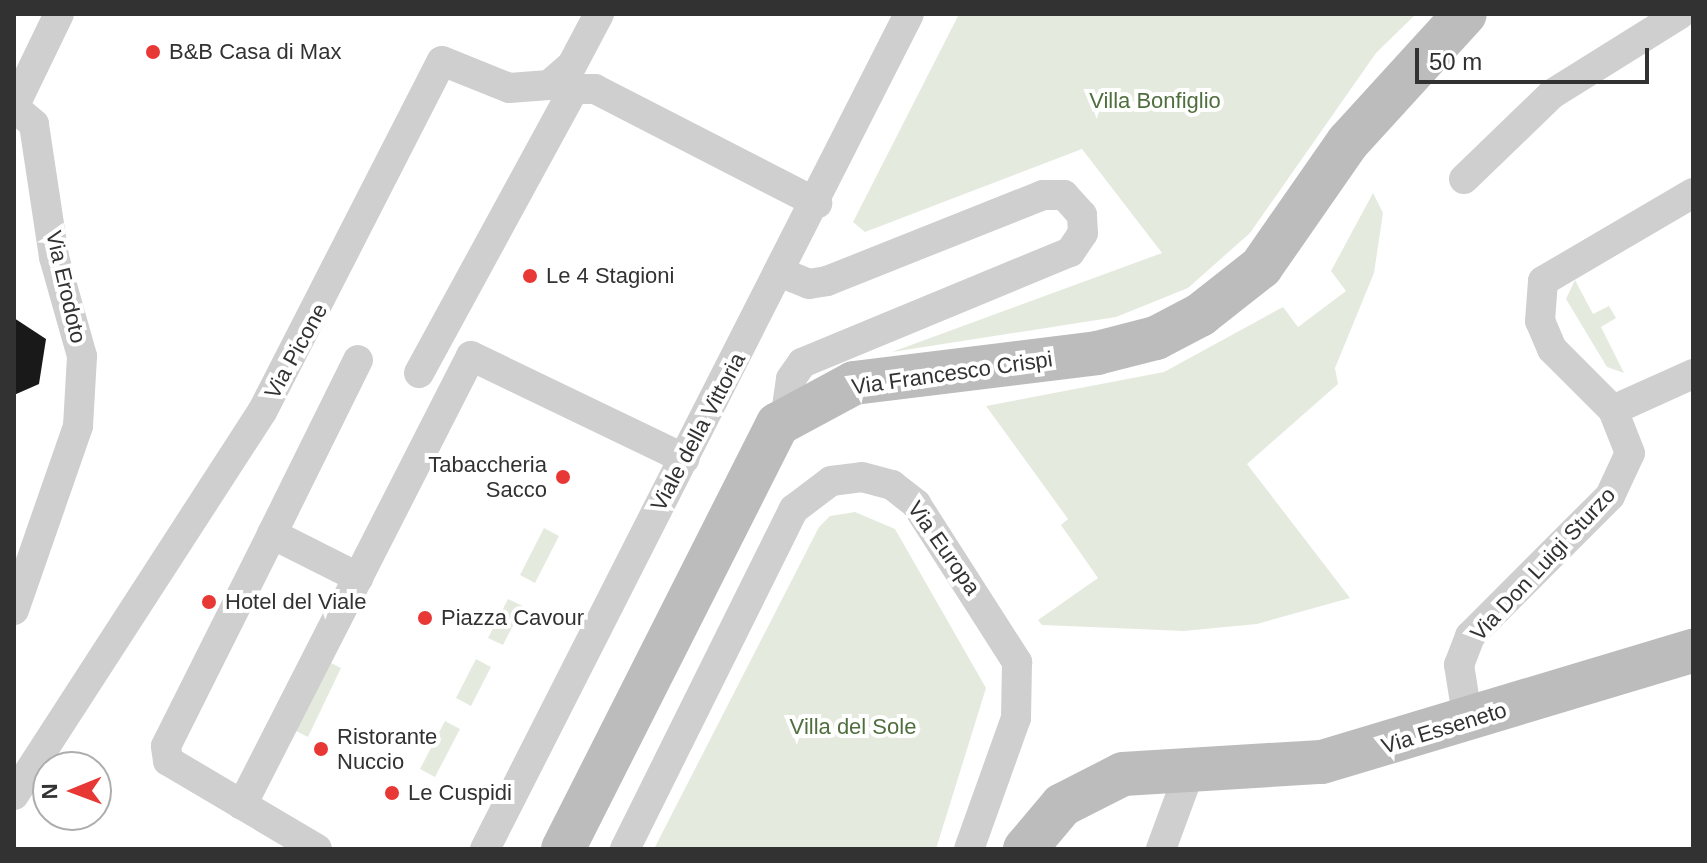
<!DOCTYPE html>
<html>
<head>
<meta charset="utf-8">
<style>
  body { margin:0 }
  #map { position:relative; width:1707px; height:863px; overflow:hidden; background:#fff; font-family:Helvetica,sans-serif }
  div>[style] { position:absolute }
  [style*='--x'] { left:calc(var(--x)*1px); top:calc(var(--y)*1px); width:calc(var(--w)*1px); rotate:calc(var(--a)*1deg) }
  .green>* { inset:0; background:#e4ebde }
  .building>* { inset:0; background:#191919 }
  .street>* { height:30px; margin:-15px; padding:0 15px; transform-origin:15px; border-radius:15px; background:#cfcfcf }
  .secondary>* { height:44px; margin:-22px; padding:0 22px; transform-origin:22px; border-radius:22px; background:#bcbcbc }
  .dots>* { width:22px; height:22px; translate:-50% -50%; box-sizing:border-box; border:4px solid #fff; border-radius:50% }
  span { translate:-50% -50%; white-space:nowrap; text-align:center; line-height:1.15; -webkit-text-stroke:8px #fff; paint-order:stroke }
  .poi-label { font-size:22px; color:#323232 }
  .left { translate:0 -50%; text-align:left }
  .right { translate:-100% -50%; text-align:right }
  .park-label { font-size:22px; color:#506f3e }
  .street-label { font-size:22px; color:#323232 }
  .frame { position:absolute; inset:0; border:16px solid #323232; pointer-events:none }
  .north { position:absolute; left:32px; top:751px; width:80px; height:80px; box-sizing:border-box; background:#fff; border:2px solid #adadad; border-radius:50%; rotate:269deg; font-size:22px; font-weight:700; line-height:32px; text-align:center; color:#323232 }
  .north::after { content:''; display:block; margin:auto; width:28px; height:36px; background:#e83835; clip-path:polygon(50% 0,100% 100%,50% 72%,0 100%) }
  .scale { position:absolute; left:1415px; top:48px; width:234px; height:36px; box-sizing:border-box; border:4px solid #323232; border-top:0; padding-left:10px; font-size:24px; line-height:28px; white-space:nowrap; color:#323232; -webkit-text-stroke:6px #fff; paint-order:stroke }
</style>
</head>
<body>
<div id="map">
  <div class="green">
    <i style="clip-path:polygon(959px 14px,1416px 14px,1376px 53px,1250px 233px,1188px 288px,1116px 317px,892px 352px,1162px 253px,1082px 149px,865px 232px,853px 222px)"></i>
    <i style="clip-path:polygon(1373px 193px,1383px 213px,1374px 273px,1335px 368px,1338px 384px,1247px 464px,1350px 598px,1257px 624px,1184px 631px,1042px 625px,1038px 620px,1098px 578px,1061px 525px,1068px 519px,986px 406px,1164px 372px,1283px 307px,1298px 327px,1346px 291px,1331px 271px)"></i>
    <i style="clip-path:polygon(1575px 280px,1593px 314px,1609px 306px,1616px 318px,1601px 327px,1624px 373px,1607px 367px,1566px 299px)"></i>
    <i style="clip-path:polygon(855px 512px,895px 529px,986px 688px,936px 849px,654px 849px,819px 527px,830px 516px)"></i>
    <i style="clip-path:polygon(544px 528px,559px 536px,535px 583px,520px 575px)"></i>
    <i style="clip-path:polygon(508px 599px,523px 606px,503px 645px,488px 638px)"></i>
    <i style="clip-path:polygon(476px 659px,491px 667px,471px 706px,456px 698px)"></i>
    <i style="clip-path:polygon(329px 662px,341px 668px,308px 737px,296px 731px)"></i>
    <i style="clip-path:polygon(445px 721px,460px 729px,435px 777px,420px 769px)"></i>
  </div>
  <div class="building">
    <i style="clip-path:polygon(14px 318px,46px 339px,39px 384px,14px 395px)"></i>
  </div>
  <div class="street">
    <i style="--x:14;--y:107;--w:103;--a:-64.2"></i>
    <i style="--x:1464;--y:179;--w:122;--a:-44"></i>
    <i style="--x:1552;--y:94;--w:151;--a:-32"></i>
    <i style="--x:782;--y:273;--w:29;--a:22"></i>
    <i style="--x:809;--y:284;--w:18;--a:-9"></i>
    <i style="--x:827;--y:281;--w:232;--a:-21.7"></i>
    <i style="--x:1043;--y:195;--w:21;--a:0"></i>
    <i style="--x:1064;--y:195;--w:27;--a:48"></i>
    <i style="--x:1082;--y:215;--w:18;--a:87"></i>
    <i style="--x:1083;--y:233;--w:23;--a:124"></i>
    <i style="--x:1070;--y:252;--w:290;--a:157.5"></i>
    <i style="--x:802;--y:363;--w:19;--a:125"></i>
    <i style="--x:791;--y:379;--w:41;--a:98.3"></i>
    <i style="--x:419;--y:373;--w:324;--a:-61.4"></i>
    <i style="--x:574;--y:89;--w:21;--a:0"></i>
    <i style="--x:595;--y:89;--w:250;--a:27.2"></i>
    <i style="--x:1613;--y:410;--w:88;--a:-24.2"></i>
    <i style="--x:272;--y:534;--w:194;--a:-63.7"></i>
    <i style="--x:14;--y:610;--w:195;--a:-70.8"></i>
    <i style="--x:78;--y:426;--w:70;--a:-86.7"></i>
    <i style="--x:82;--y:356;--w:103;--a:-105.8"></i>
    <i style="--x:54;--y:257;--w:134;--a:-98.6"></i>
    <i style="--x:34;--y:124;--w:26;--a:-140"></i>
    <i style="--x:1468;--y:721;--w:57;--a:-99.1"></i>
    <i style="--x:1459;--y:665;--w:31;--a:-69"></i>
    <i style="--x:1470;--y:636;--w:198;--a:-45"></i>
    <i style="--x:1610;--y:496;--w:47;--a:-65.1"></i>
    <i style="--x:1630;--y:453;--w:46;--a:-111.6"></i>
    <i style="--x:1613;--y:410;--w:86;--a:-135"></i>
    <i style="--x:1552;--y:349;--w:30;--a:-113"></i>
    <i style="--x:1540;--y:321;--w:40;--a:-85.7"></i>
    <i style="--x:1543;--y:281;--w:174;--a:-30.4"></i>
    <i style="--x:14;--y:795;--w:456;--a:-57.1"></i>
    <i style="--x:262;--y:412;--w:394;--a:-62.9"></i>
    <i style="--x:442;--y:61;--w:72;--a:21.9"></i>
    <i style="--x:509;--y:88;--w:40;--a:-4.3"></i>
    <i style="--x:549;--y:85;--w:30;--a:-41"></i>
    <i style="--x:572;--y:65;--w:58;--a:-62.1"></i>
    <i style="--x:242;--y:805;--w:504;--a:-62.98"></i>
    <i style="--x:471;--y:356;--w:237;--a:25.7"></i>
    <i style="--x:317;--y:849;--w:173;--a:-149.4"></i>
    <i style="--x:168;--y:761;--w:15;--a:-98"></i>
    <i style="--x:166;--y:746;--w:237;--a:-63.4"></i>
    <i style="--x:272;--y:534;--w:97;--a:26.8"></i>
    <i style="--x:485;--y:849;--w:936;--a:-63.08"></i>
    <i style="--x:625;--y:849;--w:380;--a:-63.6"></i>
    <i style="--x:794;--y:509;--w:46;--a:-37.1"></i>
    <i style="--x:831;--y:481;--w:31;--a:-7"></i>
    <i style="--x:862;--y:477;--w:31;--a:15"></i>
    <i style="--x:892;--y:485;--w:31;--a:38"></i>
    <i style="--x:916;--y:504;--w:188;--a:57.4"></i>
    <i style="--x:1017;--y:662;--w:56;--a:91"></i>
    <i style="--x:1016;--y:718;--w:139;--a:109.7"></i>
    <i style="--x:1161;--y:849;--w:81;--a:-69.8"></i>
  </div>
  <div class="secondary">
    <i style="--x:563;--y:849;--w:476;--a:-63.2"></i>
    <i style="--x:778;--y:424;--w:86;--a:-28.3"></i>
    <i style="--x:854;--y:383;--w:245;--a:-7"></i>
    <i style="--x:1097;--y:353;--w:61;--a:-14.3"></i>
    <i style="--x:1156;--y:338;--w:50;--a:-27.6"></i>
    <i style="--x:1200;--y:315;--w:78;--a:-38.2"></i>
    <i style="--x:1261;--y:267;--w:152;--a:-55.2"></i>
    <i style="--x:1348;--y:142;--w:173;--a:-47.6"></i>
    <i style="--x:1025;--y:849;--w:57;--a:-49.9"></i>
    <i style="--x:1062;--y:805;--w:68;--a:-26.9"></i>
    <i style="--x:1123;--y:774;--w:199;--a:-3.5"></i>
    <i style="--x:1322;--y:762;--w:387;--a:-16.7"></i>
  </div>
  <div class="dots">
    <i style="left:153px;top:52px;background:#e83835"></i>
    <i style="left:530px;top:276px;background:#e83835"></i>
    <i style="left:563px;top:477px;background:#e83835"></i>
    <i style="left:209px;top:602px;background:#e83835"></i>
    <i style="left:425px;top:618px;background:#e83835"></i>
    <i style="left:321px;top:749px;background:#e83835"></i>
    <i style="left:392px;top:793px;background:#e83835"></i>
  </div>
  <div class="poi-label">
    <span class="left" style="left:169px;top:52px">B&amp;B Casa di Max</span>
    <span class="left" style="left:546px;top:276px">Le 4 Stagioni</span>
    <span class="right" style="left:547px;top:477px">Tabaccheria<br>Sacco</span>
    <span class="left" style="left:225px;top:602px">Hotel del Viale</span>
    <span class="left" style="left:441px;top:618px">Piazza Cavour</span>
    <span class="left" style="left:337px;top:749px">Ristorante<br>Nuccio</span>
    <span class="left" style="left:408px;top:793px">Le Cuspidi</span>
  </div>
  <div class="park-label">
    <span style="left:1155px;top:101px">Villa Bonfiglio</span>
    <span style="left:853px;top:727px">Villa del Sole</span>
  </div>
  <div class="street-label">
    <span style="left:66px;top:287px;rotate:77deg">Via Erodoto</span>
    <span style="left:296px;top:351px;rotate:-61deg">Via Picone</span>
    <span style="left:952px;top:373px;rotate:-8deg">Via Francesco Crispi</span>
    <span style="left:698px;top:432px;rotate:-62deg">Viale della Vittoria</span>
    <span style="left:944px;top:548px;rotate:55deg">Via Europa</span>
    <span style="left:1543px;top:564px;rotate:-47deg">Via Don Luigi Sturzo</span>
    <span style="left:1444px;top:728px;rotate:-17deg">Via Esseneto</span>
  </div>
  <div class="frame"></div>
  <div class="north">N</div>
  <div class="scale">50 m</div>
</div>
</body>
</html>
